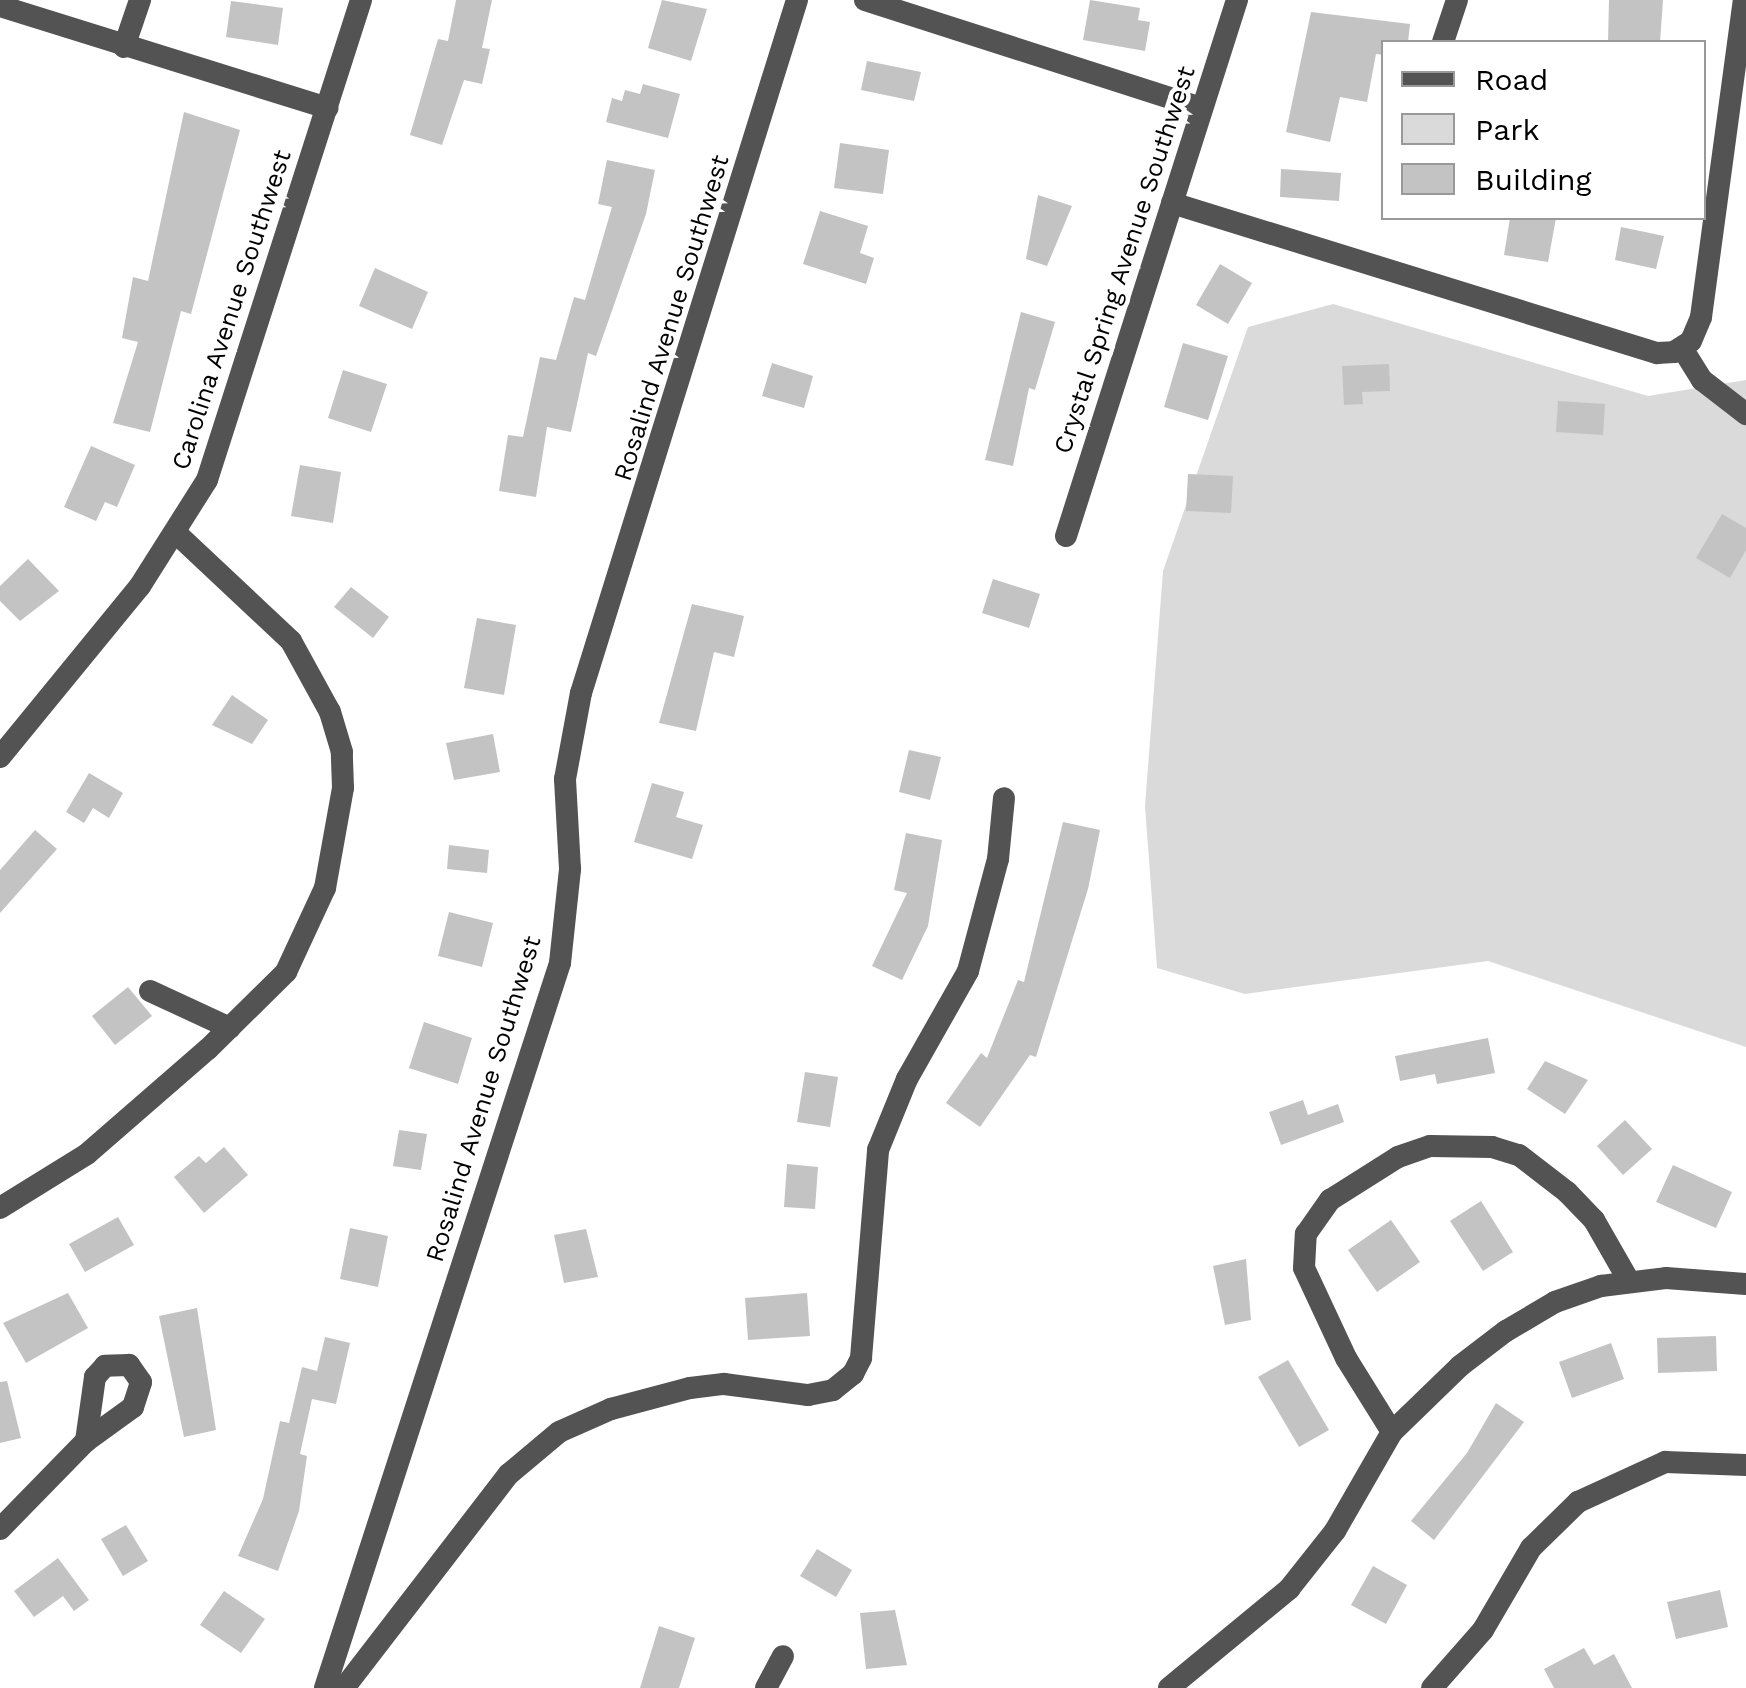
<!DOCTYPE html>
<html>
<head>
<meta charset="utf-8">
<style>
  body { margin:0 }
  #map { position:relative; width:1746px; height:1688px; overflow:hidden; background:#fff; font-family:"Work Sans",sans-serif }
  div>[style] { position:absolute }
  [style*='--x'] { left:calc(var(--x)*1px); top:calc(var(--y)*1px); width:calc(var(--w)*1px); rotate:calc(var(--a)*1deg) }
  .green>* { inset:0; background:#dadada }
  .building>* { inset:0; background:#c3c3c3 }
  .minor>* { height:22px; margin:-11px; padding:0 11px; transform-origin:11px; border-radius:11px; background:#535353 }
  span { translate:-50% -50%; white-space:nowrap; text-align:center; line-height:1.15; -webkit-text-stroke:9px #fff; paint-order:stroke }
  .street-label { font-size:25px; color:#000 }
  .legend { position:absolute; left:1381px; top:40px; width:325px; height:180px; box-sizing:border-box; background:#fff; border:2px solid #999; margin:0; padding:12px 18px; list-style:none; font-size:30px; color:#000 }
  .legend li { display:flex; align-items:center; gap:20px; height:50px }
  .legend b { width:50px; border:2px solid #999 }
</style>
</head>
<body>
<div id="map">
  <div class="green">
    <i style="clip-path:polygon(1333px 304px,1648px 396px,1746px 380px,1746px 1047px,1488px 961px,1245px 994px,1157px 968px,1145px 806px,1163px 571px,1248px 327px)"></i>
  </div>
  <div class="building">
    <i style="clip-path:polygon(456px 0,492px 0,482px 48px,490px 49px,482px 84px,464px 80px,442px 145px,410px 135px,438px 39px,448px 41px)"></i>
    <i style="clip-path:polygon(662px 0,707px 9px,691px 61px,648px 48px)"></i>
    <i style="clip-path:polygon(1090px 0,1140px 8px,1138px 20px,1150px 22px,1145px 51px,1083px 40px)"></i>
    <i style="clip-path:polygon(1609px 0,1663px 0,1660px 42px,1608px 42px)"></i>
    <i style="clip-path:polygon(231px 1px,283px 8px,278px 45px,226px 37px)"></i>
    <i style="clip-path:polygon(1311px 12px,1410px 24px,1408px 42px,1384px 42px,1384px 55px,1376px 54px,1367px 102px,1340px 97px,1330px 142px,1286px 132px)"></i>
    <i style="clip-path:polygon(867px 61px,921px 72px,914px 101px,861px 90px)"></i>
    <i style="clip-path:polygon(643px 84px,680px 94px,668px 138px,606px 122px,612px 98px,622px 101px,625px 90px,640px 94px)"></i>
    <i style="clip-path:polygon(184px 112px,240px 130px,191px 314px,181px 311px,150px 432px,113px 423px,138px 342px,122px 338px,133px 277px,148px 281px)"></i>
    <i style="clip-path:polygon(840px 143px,889px 150px,883px 194px,834px 188px)"></i>
    <i style="clip-path:polygon(607px 160px,655px 170px,646px 214px,596px 356px,588px 353px,571px 432px,547px 427px,536px 497px,499px 491px,508px 435px,523px 437px,540px 357px,556px 360px,574px 297px,585px 300px,612px 207px,598px 204px)"></i>
    <i style="clip-path:polygon(1281px 169px,1341px 173px,1339px 201px,1280px 197px)"></i>
    <i style="clip-path:polygon(1038px 195px,1072px 206px,1047px 266px,1026px 259px)"></i>
    <i style="clip-path:polygon(820px 211px,868px 226px,860px 253px,874px 258px,866px 284px,803px 264px)"></i>
    <i style="clip-path:polygon(1510px 218px,1556px 218px,1548px 262px,1504px 255px)"></i>
    <i style="clip-path:polygon(1621px 227px,1664px 236px,1656px 269px,1615px 260px)"></i>
    <i style="clip-path:polygon(1220px 264px,1252px 283px,1228px 324px,1196px 305px)"></i>
    <i style="clip-path:polygon(375px 268px,428px 292px,412px 329px,359px 306px)"></i>
    <i style="clip-path:polygon(1021px 312px,1055px 322px,1035px 390px,1029px 388px,1013px 466px,985px 460px)"></i>
    <i style="clip-path:polygon(1183px 343px,1228px 356px,1208px 420px,1164px 407px)"></i>
    <i style="clip-path:polygon(772px 363px,813px 376px,804px 408px,762px 396px)"></i>
    <i style="clip-path:polygon(1389px 364px,1390px 391px,1362px 392px,1363px 404px,1344px 405px,1342px 366px)"></i>
    <i style="clip-path:polygon(343px 370px,387px 384px,371px 432px,328px 418px)"></i>
    <i style="clip-path:polygon(1558px 401px,1605px 404px,1603px 435px,1556px 432px)"></i>
    <i style="clip-path:polygon(91px 446px,135px 465px,117px 507px,105px 502px,96px 521px,64px 507px)"></i>
    <i style="clip-path:polygon(300px 465px,341px 472px,333px 523px,291px 516px)"></i>
    <i style="clip-path:polygon(1188px 474px,1233px 476px,1231px 513px,1186px 511px)"></i>
    <i style="clip-path:polygon(1722px 514px,1746px 528px,1746px 550px,1730px 578px,1696px 558px)"></i>
    <i style="clip-path:polygon(28px 559px,59px 591px,20px 621px,0 601px,0 586px)"></i>
    <i style="clip-path:polygon(993px 579px,1040px 594px,1029px 628px,982px 613px)"></i>
    <i style="clip-path:polygon(351px 587px,389px 617px,373px 638px,334px 607px)"></i>
    <i style="clip-path:polygon(692px 604px,744px 616px,734px 657px,714px 652px,696px 731px,659px 723px)"></i>
    <i style="clip-path:polygon(477px 618px,516px 625px,504px 695px,464px 688px)"></i>
    <i style="clip-path:polygon(232px 695px,268px 720px,252px 744px,212px 725px)"></i>
    <i style="clip-path:polygon(493px 734px,500px 772px,454px 780px,446px 743px)"></i>
    <i style="clip-path:polygon(909px 750px,941px 757px,930px 800px,899px 792px)"></i>
    <i style="clip-path:polygon(89px 773px,123px 793px,109px 818px,93px 808px,84px 823px,66px 812px)"></i>
    <i style="clip-path:polygon(652px 783px,684px 792px,676px 817px,703px 825px,692px 859px,634px 842px)"></i>
    <i style="clip-path:polygon(1063px 822px,1100px 830px,1088px 889px,1036px 1057px,1030px 1055px,980px 1127px,946px 1103px,981px 1053px,987px 1058px,1018px 980px,1024px 982px)"></i>
    <i style="clip-path:polygon(35px 830px,57px 849px,0 913px,0 870px)"></i>
    <i style="clip-path:polygon(906px 833px,942px 840px,928px 926px,902px 980px,872px 966px,907px 893px,894px 890px)"></i>
    <i style="clip-path:polygon(449px 845px,489px 850px,487px 873px,447px 869px)"></i>
    <i style="clip-path:polygon(449px 912px,493px 923px,482px 967px,438px 956px)"></i>
    <i style="clip-path:polygon(128px 987px,152px 1016px,115px 1045px,92px 1016px)"></i>
    <i style="clip-path:polygon(424px 1022px,472px 1038px,458px 1084px,409px 1068px)"></i>
    <i style="clip-path:polygon(1488px 1038px,1495px 1073px,1437px 1084px,1435px 1074px,1400px 1081px,1395px 1056px)"></i>
    <i style="clip-path:polygon(1545px 1061px,1588px 1080px,1565px 1114px,1527px 1089px)"></i>
    <i style="clip-path:polygon(805px 1072px,838px 1077px,830px 1127px,797px 1122px)"></i>
    <i style="clip-path:polygon(1303px 1100px,1308px 1115px,1338px 1104px,1344px 1122px,1281px 1145px,1269px 1112px)"></i>
    <i style="clip-path:polygon(1625px 1120px,1652px 1149px,1623px 1175px,1597px 1146px)"></i>
    <i style="clip-path:polygon(399px 1130px,427px 1134px,421px 1170px,393px 1166px)"></i>
    <i style="clip-path:polygon(224px 1147px,248px 1175px,204px 1213px,174px 1177px,199px 1156px,206px 1163px)"></i>
    <i style="clip-path:polygon(787px 1164px,818px 1167px,815px 1209px,784px 1207px)"></i>
    <i style="clip-path:polygon(1673px 1165px,1732px 1192px,1716px 1228px,1656px 1202px)"></i>
    <i style="clip-path:polygon(1481px 1201px,1513px 1252px,1483px 1271px,1450px 1221px)"></i>
    <i style="clip-path:polygon(118px 1217px,134px 1245px,85px 1272px,69px 1244px)"></i>
    <i style="clip-path:polygon(1391px 1220px,1420px 1262px,1377px 1292px,1348px 1250px)"></i>
    <i style="clip-path:polygon(350px 1228px,388px 1236px,378px 1287px,340px 1279px)"></i>
    <i style="clip-path:polygon(586px 1229px,598px 1277px,564px 1283px,554px 1235px)"></i>
    <i style="clip-path:polygon(1246px 1259px,1251px 1320px,1225px 1325px,1213px 1266px)"></i>
    <i style="clip-path:polygon(68px 1293px,88px 1328px,26px 1363px,3px 1323px)"></i>
    <i style="clip-path:polygon(807px 1293px,810px 1336px,748px 1340px,745px 1298px)"></i>
    <i style="clip-path:polygon(197px 1308px,216px 1430px,184px 1437px,159px 1316px)"></i>
    <i style="clip-path:polygon(1716px 1336px,1717px 1371px,1658px 1373px,1657px 1338px)"></i>
    <i style="clip-path:polygon(325px 1337px,350px 1343px,336px 1404px,312px 1399px,300px 1454px,307px 1456px,299px 1511px,278px 1571px,238px 1556px,263px 1499px,280px 1421px,289px 1423px,302px 1367px,317px 1371px)"></i>
    <i style="clip-path:polygon(1611px 1343px,1624px 1379px,1572px 1398px,1559px 1362px)"></i>
    <i style="clip-path:polygon(1288px 1360px,1329px 1430px,1299px 1447px,1258px 1377px)"></i>
    <i style="clip-path:polygon(7px 1381px,21px 1438px,0 1443px,0 1382px)"></i>
    <i style="clip-path:polygon(1496px 1403px,1524px 1422px,1434px 1540px,1411px 1521px,1467px 1453px)"></i>
    <i style="clip-path:polygon(126px 1525px,148px 1561px,123px 1576px,101px 1539px)"></i>
    <i style="clip-path:polygon(817px 1549px,852px 1570px,836px 1597px,800px 1576px)"></i>
    <i style="clip-path:polygon(58px 1558px,89px 1600px,74px 1611px,63px 1596px,34px 1617px,14px 1591px)"></i>
    <i style="clip-path:polygon(1373px 1566px,1407px 1585px,1386px 1624px,1351px 1605px)"></i>
    <i style="clip-path:polygon(1720px 1590px,1728px 1627px,1676px 1639px,1667px 1602px)"></i>
    <i style="clip-path:polygon(224px 1591px,265px 1619px,241px 1653px,200px 1625px)"></i>
    <i style="clip-path:polygon(895px 1610px,907px 1665px,866px 1669px,860px 1613px)"></i>
    <i style="clip-path:polygon(659px 1626px,695px 1638px,679px 1688px,640px 1688px)"></i>
    <i style="clip-path:polygon(1584px 1648px,1594px 1665px,1614px 1654px,1632px 1688px,1554px 1688px,1544px 1669px)"></i>
  </div>
  <div class="minor">
    <i style="--x:865;--y:0;--w:354;--a:17.8"></i>
    <i style="--x:0;--y:6;--w:343;--a:17.3"></i>
    <i style="--x:1443;--y:42;--w:44;--a:-71.6"></i>
    <i style="--x:124;--y:47;--w:50;--a:-71.2"></i>
    <i style="--x:1172;--y:203;--w:508;--a:17.19"></i>
    <i style="--x:1657;--y:353;--w:17;--a:-3"></i>
    <i style="--x:1674;--y:352;--w:20;--a:-33"></i>
    <i style="--x:1691;--y:341;--w:26;--a:-67"></i>
    <i style="--x:1701;--y:317;--w:320;--a:-82.3"></i>
    <i style="--x:1682;--y:348;--w:38;--a:58"></i>
    <i style="--x:1702;--y:380;--w:56;--a:37.7"></i>
    <i style="--x:1066;--y:536;--w:563;--a:-72.31"></i>
    <i style="--x:0;--y:757;--w:221;--a:-50.7"></i>
    <i style="--x:140;--y:586;--w:125;--a:-57.7"></i>
    <i style="--x:207;--y:480;--w:504;--a:-72.21"></i>
    <i style="--x:150;--y:991;--w:88;--a:24.8"></i>
    <i style="--x:0;--y:1208;--w:102;--a:-31.8"></i>
    <i style="--x:87;--y:1154;--w:160;--a:-41"></i>
    <i style="--x:208;--y:1049;--w:110;--a:-44.6"></i>
    <i style="--x:286;--y:972;--w:93;--a:-65.1"></i>
    <i style="--x:325;--y:888;--w:102;--a:-79.8"></i>
    <i style="--x:343;--y:788;--w:36;--a:-92"></i>
    <i style="--x:342;--y:752;--w:42;--a:-106.7"></i>
    <i style="--x:330;--y:712;--w:81;--a:-118.8"></i>
    <i style="--x:291;--y:641;--w:156;--a:-136.8"></i>
    <i style="--x:1392;--y:1432;--w:87;--a:-121.9"></i>
    <i style="--x:1346;--y:1358;--w:99;--a:-115"></i>
    <i style="--x:1304;--y:1268;--w:34;--a:-87"></i>
    <i style="--x:1306;--y:1234;--w:42;--a:-54.8"></i>
    <i style="--x:1330;--y:1200;--w:80;--a:-32.3"></i>
    <i style="--x:1398;--y:1157;--w:34;--a:-19"></i>
    <i style="--x:1430;--y:1146;--w:62;--a:0.9"></i>
    <i style="--x:1492;--y:1147;--w:28;--a:17"></i>
    <i style="--x:1519;--y:1155;--w:61;--a:37.6"></i>
    <i style="--x:1567;--y:1192;--w:39;--a:46"></i>
    <i style="--x:1594;--y:1220;--w:70;--a:60.2"></i>
    <i style="--x:0;--y:1529;--w:123;--a:-45.7"></i>
    <i style="--x:86;--y:1441;--w:58;--a:-35.9"></i>
    <i style="--x:133;--y:1407;--w:26;--a:-72"></i>
    <i style="--x:141;--y:1382;--w:21;--a:-125"></i>
    <i style="--x:129;--y:1365;--w:24;--a:178"></i>
    <i style="--x:105;--y:1366;--w:15;--a:132"></i>
    <i style="--x:95;--y:1377;--w:65;--a:98"></i>
    <i style="--x:325;--y:1688;--w:762;--a:-72.04"></i>
    <i style="--x:560;--y:963;--w:95;--a:-83.9"></i>
    <i style="--x:570;--y:869;--w:90;--a:-93.2"></i>
    <i style="--x:565;--y:779;--w:87;--a:-79.5"></i>
    <i style="--x:581;--y:693;--w:726;--a:-72.69"></i>
    <i style="--x:344;--y:1688;--w:270;--a:-52.4"></i>
    <i style="--x:509;--y:1474;--w:65;--a:-40"></i>
    <i style="--x:559;--y:1432;--w:57;--a:-23.9"></i>
    <i style="--x:611;--y:1409;--w:82;--a:-14.9"></i>
    <i style="--x:690;--y:1388;--w:34;--a:-7"></i>
    <i style="--x:724;--y:1384;--w:85;--a:7.5"></i>
    <i style="--x:808;--y:1395;--w:25;--a:-11"></i>
    <i style="--x:833;--y:1390;--w:26;--a:-39"></i>
    <i style="--x:853;--y:1374;--w:18;--a:-63"></i>
    <i style="--x:861;--y:1358;--w:209;--a:-85.3"></i>
    <i style="--x:878;--y:1150;--w:77;--a:-67.8"></i>
    <i style="--x:907;--y:1079;--w:124;--a:-60.5"></i>
    <i style="--x:968;--y:971;--w:116;--a:-75"></i>
    <i style="--x:998;--y:859;--w:61;--a:-84.4"></i>
    <i style="--x:766;--y:1688;--w:36;--a:-62"></i>
    <i style="--x:1169;--y:1688;--w:156;--a:-39.5"></i>
    <i style="--x:1289;--y:1589;--w:74;--a:-51.6"></i>
    <i style="--x:1335;--y:1531;--w:114;--a:-60.1"></i>
    <i style="--x:1392;--y:1432;--w:95;--a:-44.1"></i>
    <i style="--x:1460;--y:1366;--w:58;--a:-37.3"></i>
    <i style="--x:1506;--y:1331;--w:57;--a:-30.6"></i>
    <i style="--x:1555;--y:1302;--w:49;--a:-19.2"></i>
    <i style="--x:1601;--y:1286;--w:65;--a:-7"></i>
    <i style="--x:1666;--y:1278;--w:80;--a:4.3"></i>
    <i style="--x:1432;--y:1688;--w:77;--a:-48.7"></i>
    <i style="--x:1483;--y:1630;--w:95;--a:-59.7"></i>
    <i style="--x:1531;--y:1548;--w:66;--a:-44.4"></i>
    <i style="--x:1578;--y:1502;--w:96;--a:-24.7"></i>
    <i style="--x:1665;--y:1462;--w:81;--a:2.1"></i>
  </div>
  <div class="street-label">
    <span style="left:1125px;top:260px;rotate:-72deg">Crystal Spring Avenue Southwest</span>
    <span style="left:232px;top:310px;rotate:-72deg">Carolina Avenue Southwest</span>
    <span style="left:672px;top:318px;rotate:-73deg">Rosalind Avenue Southwest</span>
    <span style="left:484px;top:1099px;rotate:-73deg">Rosalind Avenue Southwest</span>
  </div>
  <ul class="legend">
  <li><b style="height:12px;background:#535353"></b>Road</li>
  <li><b style="height:28px;background:#dadada"></b>Park</li>
  <li><b style="height:28px;background:#c3c3c3"></b>Building</li>
  </ul>
</div>
</body>
</html>
